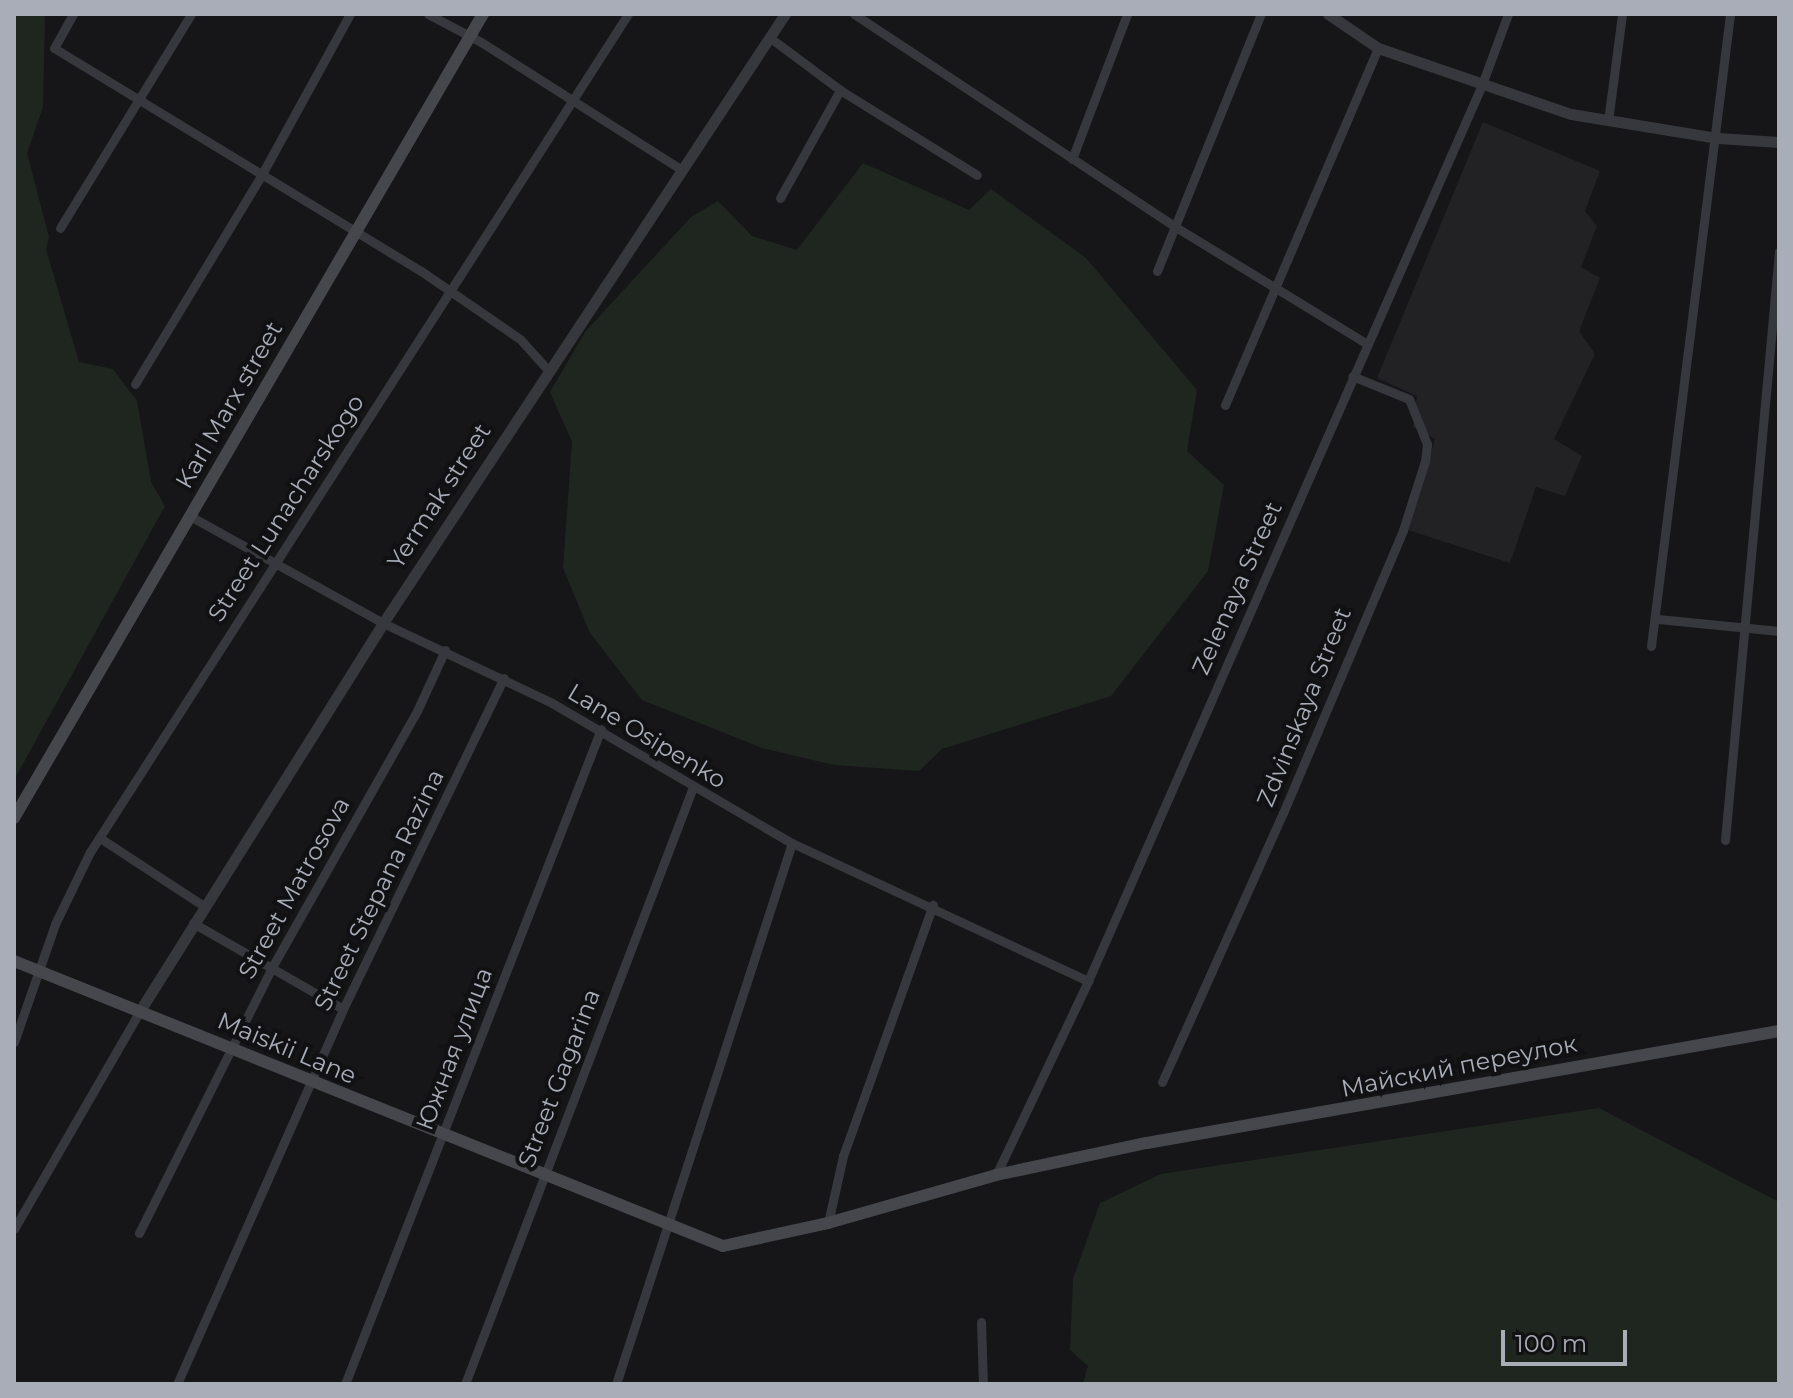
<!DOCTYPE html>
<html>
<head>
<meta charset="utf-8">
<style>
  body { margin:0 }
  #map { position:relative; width:1793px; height:1398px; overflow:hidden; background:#161618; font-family:Montserrat,sans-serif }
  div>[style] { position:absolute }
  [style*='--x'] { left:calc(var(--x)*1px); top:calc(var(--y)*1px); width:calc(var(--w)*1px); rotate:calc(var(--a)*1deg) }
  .built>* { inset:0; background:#222225 }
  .green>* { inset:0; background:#1e261f }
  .minor>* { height:9px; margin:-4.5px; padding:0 4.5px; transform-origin:4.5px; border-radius:4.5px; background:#37383d }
  .tertiary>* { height:11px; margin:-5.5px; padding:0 5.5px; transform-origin:5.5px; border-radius:5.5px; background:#37383d }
  .secondary>* { height:12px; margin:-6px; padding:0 6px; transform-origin:6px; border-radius:6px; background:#45474d }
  span { translate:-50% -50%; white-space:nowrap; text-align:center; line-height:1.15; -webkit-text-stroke:8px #111113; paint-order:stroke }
  .street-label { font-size:24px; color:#a8adb8 }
  .frame { position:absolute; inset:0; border:16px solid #a8adb8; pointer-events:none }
  .scale { position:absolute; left:1501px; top:1330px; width:126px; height:36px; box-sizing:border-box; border:4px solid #a8adb8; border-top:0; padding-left:10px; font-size:24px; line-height:28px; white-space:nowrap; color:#a8adb8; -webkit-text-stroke:6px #111113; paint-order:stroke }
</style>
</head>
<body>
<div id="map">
  <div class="built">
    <i style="clip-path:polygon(1483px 122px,1600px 171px,1585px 211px,1597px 226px,1581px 267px,1600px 278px,1579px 331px,1595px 354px,1554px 439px,1582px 456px,1565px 496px,1536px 487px,1510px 563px,1408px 530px,1435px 439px,1413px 427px,1417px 396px,1377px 378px)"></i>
  </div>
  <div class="green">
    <i style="clip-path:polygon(14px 14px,45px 14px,43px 107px,27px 153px,49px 237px,46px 249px,79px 362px,113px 369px,137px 401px,151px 482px,165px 506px,14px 780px)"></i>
    <i style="clip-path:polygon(863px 163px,969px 210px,991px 189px,1086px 258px,1197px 390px,1187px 451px,1224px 485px,1208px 571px,1111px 696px,942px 749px,919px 771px,834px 765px,762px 748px,642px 700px,590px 633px,563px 568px,572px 442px,550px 392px,585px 332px,691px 217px,718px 201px,752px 236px,797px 250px)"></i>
    <i style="clip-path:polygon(1599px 1108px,1779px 1202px,1779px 1384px,1083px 1384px,1088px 1366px,1070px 1350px,1073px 1279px,1100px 1203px,1161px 1174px)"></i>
  </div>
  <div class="minor">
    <i style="--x:73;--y:14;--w:39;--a:119"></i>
    <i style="--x:54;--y:48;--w:429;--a:31.3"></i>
    <i style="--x:421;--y:271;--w:120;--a:34.5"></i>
    <i style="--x:520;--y:339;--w:42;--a:47.9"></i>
    <i style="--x:428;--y:14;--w:60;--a:27.8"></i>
    <i style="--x:481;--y:42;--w:236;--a:32.5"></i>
    <i style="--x:854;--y:14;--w:384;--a:33.5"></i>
    <i style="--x:1174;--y:226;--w:225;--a:31.4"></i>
    <i style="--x:769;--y:37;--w:89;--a:36.7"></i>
    <i style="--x:840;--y:90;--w:161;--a:31.8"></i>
    <i style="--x:1608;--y:121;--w:108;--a:-82.5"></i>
    <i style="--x:1072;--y:159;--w:155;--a:-69.2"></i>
    <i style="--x:780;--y:198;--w:124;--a:-60.9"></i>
    <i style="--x:60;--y:228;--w:251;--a:-58.5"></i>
    <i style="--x:1157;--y:271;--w:277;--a:-68"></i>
    <i style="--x:135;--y:384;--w:245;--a:-58.8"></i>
    <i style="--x:262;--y:174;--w:183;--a:-61.2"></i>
    <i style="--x:1225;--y:405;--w:388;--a:-66.8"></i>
    <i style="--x:190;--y:516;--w:221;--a:29"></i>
    <i style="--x:383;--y:623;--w:187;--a:25.3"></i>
    <i style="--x:552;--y:703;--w:278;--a:30.3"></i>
    <i style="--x:792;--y:843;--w:327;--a:25"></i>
    <i style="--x:1658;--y:619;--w:122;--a:5.7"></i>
    <i style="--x:1651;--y:646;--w:637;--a:-82.87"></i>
    <i style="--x:100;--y:838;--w:124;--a:33.2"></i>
    <i style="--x:1725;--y:840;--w:591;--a:-84.76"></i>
    <i style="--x:193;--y:923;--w:173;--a:29.8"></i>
    <i style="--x:14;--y:1042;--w:125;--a:-70.8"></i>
    <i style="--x:55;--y:924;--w:80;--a:-64.1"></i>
    <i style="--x:90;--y:852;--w:996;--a:-57.3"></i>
    <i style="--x:1162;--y:1082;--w:295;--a:-65.8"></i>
    <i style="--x:1283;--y:813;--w:307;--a:-67"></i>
    <i style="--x:1403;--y:530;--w:72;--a:-72.3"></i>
    <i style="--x:1425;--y:461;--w:17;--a:-83"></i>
    <i style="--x:1427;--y:444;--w:48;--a:-111.8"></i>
    <i style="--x:1409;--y:399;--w:61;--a:-158"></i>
    <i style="--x:996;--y:1175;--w:215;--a:-64.6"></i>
    <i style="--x:1088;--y:981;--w:977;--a:-66.27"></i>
    <i style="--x:1481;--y:87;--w:78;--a:-69.7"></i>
    <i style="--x:828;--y:1223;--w:69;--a:-77.4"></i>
    <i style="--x:843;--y:1156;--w:267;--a:-70.3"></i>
    <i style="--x:14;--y:1229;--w:254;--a:-60"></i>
    <i style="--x:139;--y:1233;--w:295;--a:-63.4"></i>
    <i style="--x:271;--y:969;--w:296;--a:-60.5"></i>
    <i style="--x:417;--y:711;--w:67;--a:-65.3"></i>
    <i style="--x:981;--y:1322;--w:62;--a:88.2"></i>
    <i style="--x:177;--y:1384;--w:410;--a:-66.1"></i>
    <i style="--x:343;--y:1009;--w:368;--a:-64.1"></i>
    <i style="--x:345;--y:1384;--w:703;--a:-68.65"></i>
    <i style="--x:465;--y:1384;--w:639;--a:-69.1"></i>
    <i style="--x:616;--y:1384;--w:569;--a:-71.98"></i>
  </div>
  <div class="tertiary">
    <i style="--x:1328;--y:14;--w:60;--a:34.2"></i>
    <i style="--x:1378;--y:48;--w:204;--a:18.9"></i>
    <i style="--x:1571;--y:114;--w:149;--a:9.3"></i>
    <i style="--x:1718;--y:138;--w:61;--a:3.8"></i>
    <i style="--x:141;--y:1009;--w:456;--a:-57.9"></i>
    <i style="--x:383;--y:623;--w:730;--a:-56.57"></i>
  </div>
  <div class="secondary">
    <i style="--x:14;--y:818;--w:931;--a:-59.74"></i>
    <i style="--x:14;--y:961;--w:764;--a:21.9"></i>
    <i style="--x:723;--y:1246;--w:107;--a:-12.4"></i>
    <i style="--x:828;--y:1223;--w:175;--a:-15.9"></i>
    <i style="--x:996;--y:1175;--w:154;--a:-12"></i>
    <i style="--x:1147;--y:1143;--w:642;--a:-10.05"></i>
  </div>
  <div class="street-label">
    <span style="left:229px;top:405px;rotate:-60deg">Karl Marx street</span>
    <span style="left:439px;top:496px;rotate:-57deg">Yermak street</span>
    <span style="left:286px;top:508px;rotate:-57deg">Street Lunacharskogo</span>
    <span style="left:1237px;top:588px;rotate:-66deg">Zelenaya Street</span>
    <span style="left:1304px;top:707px;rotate:-68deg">Zdvinskaya Street</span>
    <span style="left:647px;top:736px;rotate:31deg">Lane Osipenko</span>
    <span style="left:294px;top:888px;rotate:-61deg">Street Matrosova</span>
    <span style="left:379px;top:890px;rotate:-64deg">Street Stepana Razina</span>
    <span style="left:287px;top:1048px;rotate:23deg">Maiskii Lane</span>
    <span style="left:454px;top:1049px;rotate:-69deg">Южная улица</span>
    <span style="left:1459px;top:1066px;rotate:-11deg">Майский переулок</span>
    <span style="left:559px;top:1078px;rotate:-69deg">Street Gagarina</span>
  </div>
  <div class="frame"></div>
  <div class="scale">100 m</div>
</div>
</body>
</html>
